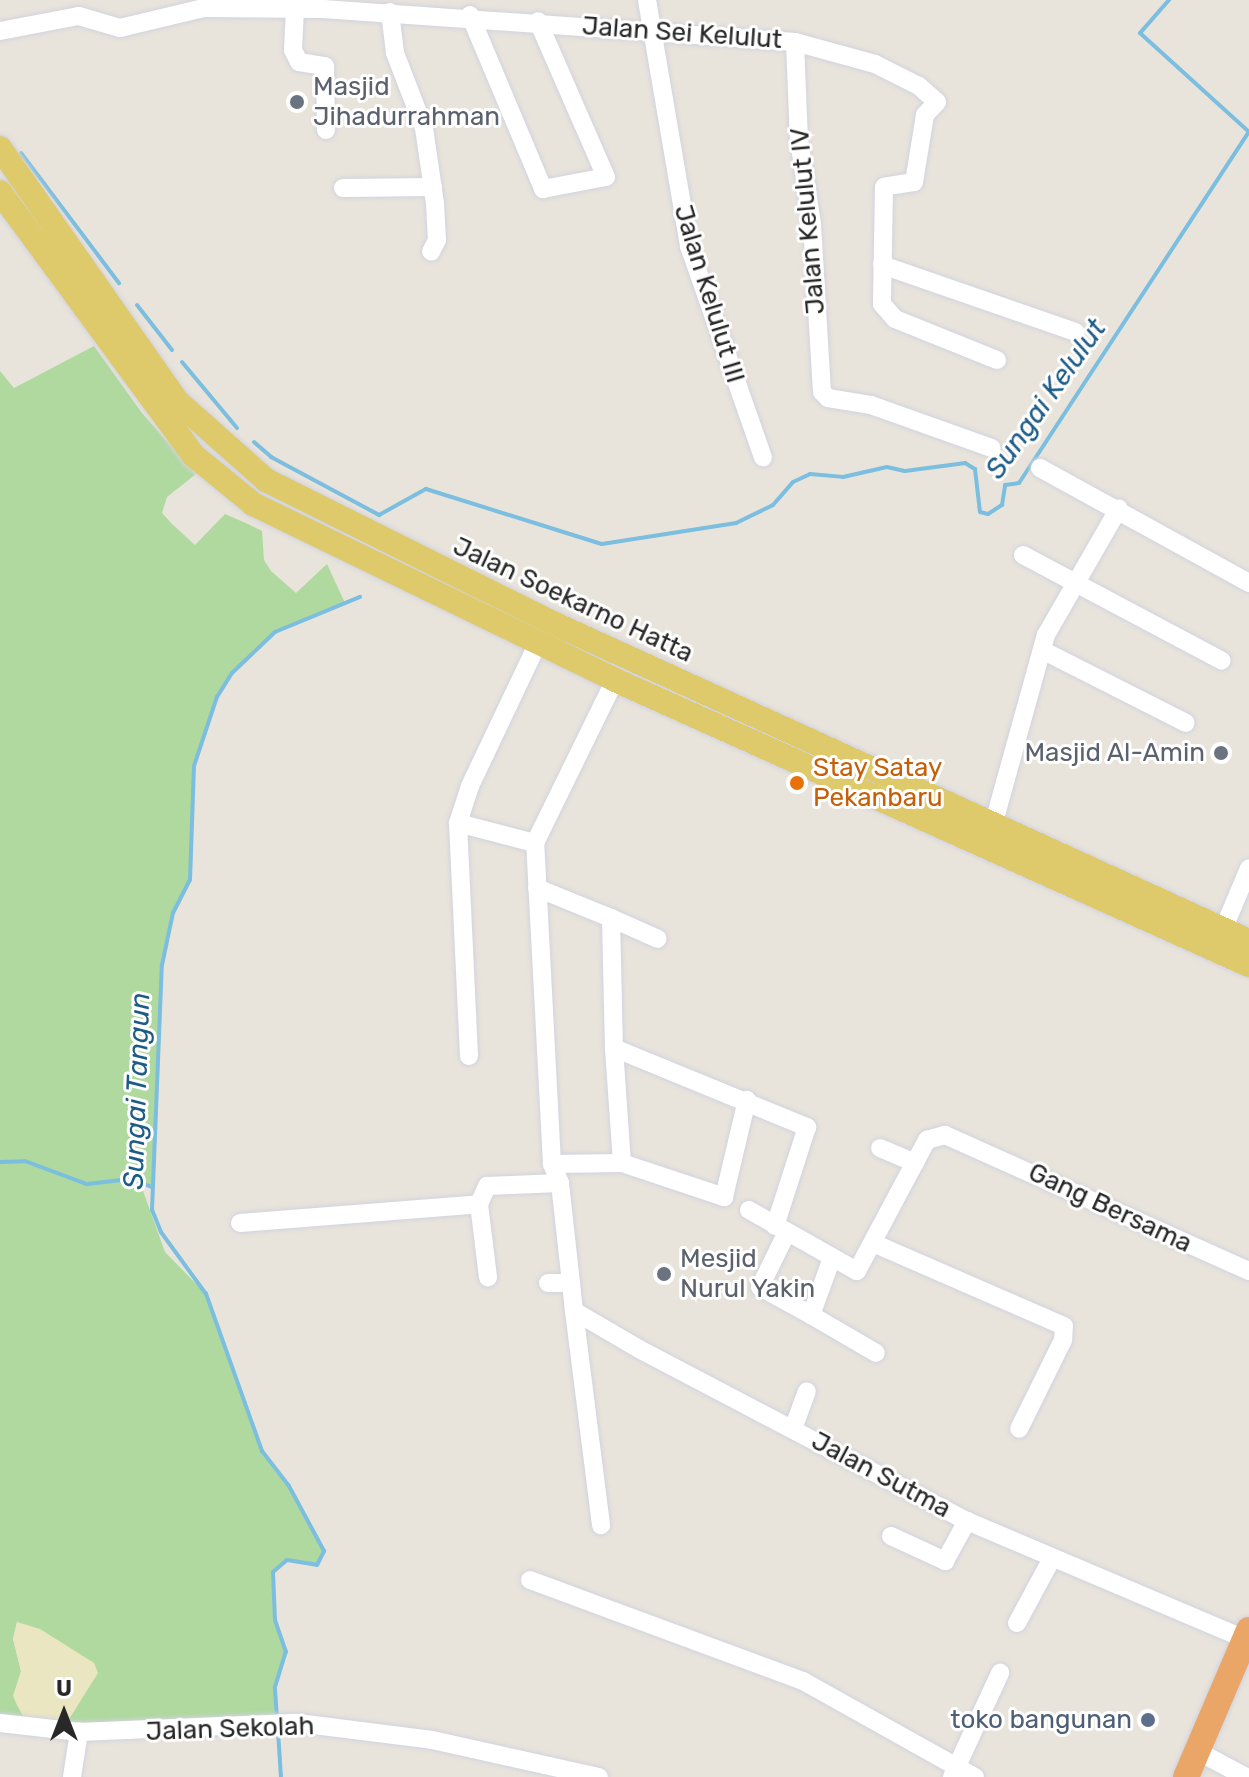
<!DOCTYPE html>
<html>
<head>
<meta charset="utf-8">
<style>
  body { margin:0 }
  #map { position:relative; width:1249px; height:1777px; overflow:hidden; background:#e9e4db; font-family:Rubik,sans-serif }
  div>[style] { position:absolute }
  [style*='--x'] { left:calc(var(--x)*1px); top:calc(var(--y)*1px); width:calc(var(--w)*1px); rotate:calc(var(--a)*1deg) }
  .green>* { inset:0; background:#afd99e }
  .sand>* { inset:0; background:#eae6c2 }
  .stream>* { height:4px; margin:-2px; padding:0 2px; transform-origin:2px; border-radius:2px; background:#7bbedf }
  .roads { filter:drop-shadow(0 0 2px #d1d3df) drop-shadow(0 0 2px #d1d3df) }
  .minor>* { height:18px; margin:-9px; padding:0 9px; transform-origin:9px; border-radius:9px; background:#fff }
  .major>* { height:24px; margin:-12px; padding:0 12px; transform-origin:12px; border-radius:12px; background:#deca6b }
  .highway>* { height:26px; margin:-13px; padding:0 13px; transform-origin:13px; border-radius:13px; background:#eaa666 }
  .dots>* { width:22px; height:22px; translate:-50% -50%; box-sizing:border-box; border:4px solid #fff; border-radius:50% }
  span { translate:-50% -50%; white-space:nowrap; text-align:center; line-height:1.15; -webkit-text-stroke:6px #fff; paint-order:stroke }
  .street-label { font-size:26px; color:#282828 }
  .worship-label { font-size:26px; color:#5b616d }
  .left { translate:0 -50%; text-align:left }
  .right { translate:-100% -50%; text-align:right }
  .food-label { font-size:26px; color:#c56008 }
  .service-label { font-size:26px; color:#4e5e75 }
  .water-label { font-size:28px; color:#1d5c87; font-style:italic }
  .north { position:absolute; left:24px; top:1673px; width:80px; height:80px; -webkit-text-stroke:6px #fff; paint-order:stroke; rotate:0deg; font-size:22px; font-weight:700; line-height:32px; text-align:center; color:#282828 }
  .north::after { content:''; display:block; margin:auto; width:28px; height:36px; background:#282828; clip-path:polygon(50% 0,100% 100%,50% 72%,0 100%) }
</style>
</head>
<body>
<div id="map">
  <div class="green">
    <i style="clip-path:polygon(94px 346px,142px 413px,196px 474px,167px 497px,162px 513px,172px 524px,195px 545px,225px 514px,248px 524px,262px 531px,264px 560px,271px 571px,296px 593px,327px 564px,345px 603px,275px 632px,232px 673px,217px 697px,194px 766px,190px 880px,173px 913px,162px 965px,152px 1187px,132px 1179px,143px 1191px,165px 1252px,206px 1294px,262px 1451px,289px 1486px,324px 1551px,317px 1565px,287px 1560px,273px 1572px,275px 1620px,286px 1652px,275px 1687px,277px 1718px,66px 1724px,97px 1673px,94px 1663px,17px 1622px,13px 1639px,21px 1671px,17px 1705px,25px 1719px,0 1714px,0 371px,14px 388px)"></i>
  </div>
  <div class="sand">
    <i style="clip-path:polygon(17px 1622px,40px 1629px,94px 1663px,98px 1673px,66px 1724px,25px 1719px,17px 1705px,13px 1696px,21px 1671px,13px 1639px)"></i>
  </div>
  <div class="stream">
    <i style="--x:1169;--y:0;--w:44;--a:131.3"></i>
    <i style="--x:1140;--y:33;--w:147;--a:42.2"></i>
    <i style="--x:21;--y:153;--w:163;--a:53"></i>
    <i style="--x:137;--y:305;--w:57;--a:52.1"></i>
    <i style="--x:182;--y:362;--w:86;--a:50.2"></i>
    <i style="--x:254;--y:442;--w:23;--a:41"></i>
    <i style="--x:271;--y:457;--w:123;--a:28.2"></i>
    <i style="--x:379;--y:515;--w:54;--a:-29"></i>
    <i style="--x:426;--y:489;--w:184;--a:17.4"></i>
    <i style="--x:602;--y:544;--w:136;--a:-8.9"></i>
    <i style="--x:736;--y:523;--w:41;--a:-25.9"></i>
    <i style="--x:773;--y:505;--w:30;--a:-49"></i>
    <i style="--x:793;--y:482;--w:19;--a:-25"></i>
    <i style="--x:810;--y:474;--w:33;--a:5"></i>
    <i style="--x:843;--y:477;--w:45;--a:-12.8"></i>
    <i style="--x:887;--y:467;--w:18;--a:13"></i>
    <i style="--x:905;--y:471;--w:61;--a:-7.6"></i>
    <i style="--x:965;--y:463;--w:12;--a:31"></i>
    <i style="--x:975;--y:469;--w:43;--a:83.4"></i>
    <i style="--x:980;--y:512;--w:8;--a:14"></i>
    <i style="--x:988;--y:514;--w:17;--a:-33"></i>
    <i style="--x:1002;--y:505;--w:20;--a:-81"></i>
    <i style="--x:1005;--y:485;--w:14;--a:-8"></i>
    <i style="--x:1019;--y:483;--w:420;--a:-56.8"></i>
    <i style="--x:0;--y:1162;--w:25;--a:-2"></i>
    <i style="--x:25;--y:1161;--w:66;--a:20.4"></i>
    <i style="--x:87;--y:1184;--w:44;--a:-6.5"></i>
    <i style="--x:131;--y:1179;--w:22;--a:21"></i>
    <i style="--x:277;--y:1718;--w:31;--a:-94"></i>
    <i style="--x:275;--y:1687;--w:37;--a:-73"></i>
    <i style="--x:286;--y:1652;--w:34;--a:-109"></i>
    <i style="--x:275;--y:1620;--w:48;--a:-92.4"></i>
    <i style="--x:273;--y:1572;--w:18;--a:-41"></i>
    <i style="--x:287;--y:1560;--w:30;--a:9"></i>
    <i style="--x:317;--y:1565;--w:16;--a:-63"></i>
    <i style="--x:324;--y:1551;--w:74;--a:-118.3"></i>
    <i style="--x:289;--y:1486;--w:44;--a:-127.6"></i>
    <i style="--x:262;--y:1451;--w:167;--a:-109.6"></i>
    <i style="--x:206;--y:1294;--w:77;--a:-126"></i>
    <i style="--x:161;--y:1232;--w:24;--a:-112"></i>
    <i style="--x:152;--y:1210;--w:245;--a:-87.7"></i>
    <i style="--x:162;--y:965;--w:53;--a:-78.1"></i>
    <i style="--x:173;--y:913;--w:37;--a:-63"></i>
    <i style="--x:190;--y:880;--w:114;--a:-88"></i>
    <i style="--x:194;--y:766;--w:73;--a:-71.6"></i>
    <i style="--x:217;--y:697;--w:28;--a:-58"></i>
    <i style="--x:232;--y:673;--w:59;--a:-43.6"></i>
    <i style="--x:275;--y:632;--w:92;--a:-22.4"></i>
    <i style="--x:278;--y:1731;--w:46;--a:86.3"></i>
  </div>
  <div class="roads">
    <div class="minor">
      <i style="--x:647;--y:0;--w:250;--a:80.3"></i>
      <i style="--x:689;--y:246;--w:224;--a:70.7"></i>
      <i style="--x:295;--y:8;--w:42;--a:92.7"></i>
      <i style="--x:293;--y:50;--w:13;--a:63"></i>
      <i style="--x:299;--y:62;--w:26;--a:9"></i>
      <i style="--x:325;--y:66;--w:64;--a:89.1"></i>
      <i style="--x:390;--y:12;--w:41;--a:83"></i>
      <i style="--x:395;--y:53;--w:80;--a:68.9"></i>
      <i style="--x:424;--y:128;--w:76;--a:81.7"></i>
      <i style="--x:435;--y:203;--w:37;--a:87"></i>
      <i style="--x:437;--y:240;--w:13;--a:117"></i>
      <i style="--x:470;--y:15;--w:189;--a:67.2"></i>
      <i style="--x:543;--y:189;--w:64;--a:-10.8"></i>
      <i style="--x:606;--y:177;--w:170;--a:-113.6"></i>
      <i style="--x:0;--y:31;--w:80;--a:-10.8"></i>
      <i style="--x:79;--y:16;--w:43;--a:16.3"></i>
      <i style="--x:120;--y:28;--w:86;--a:-13.4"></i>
      <i style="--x:204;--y:8;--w:119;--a:0.5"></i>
      <i style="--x:323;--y:9;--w:473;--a:4"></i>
      <i style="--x:795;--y:42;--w:83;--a:15.4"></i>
      <i style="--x:875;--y:64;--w:49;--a:26.6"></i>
      <i style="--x:919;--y:86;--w:24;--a:42"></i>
      <i style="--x:937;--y:102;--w:18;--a:133"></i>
      <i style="--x:925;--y:115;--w:68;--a:99.3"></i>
      <i style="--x:914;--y:182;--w:30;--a:171"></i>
      <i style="--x:884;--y:187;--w:117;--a:91"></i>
      <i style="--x:882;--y:304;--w:20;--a:49"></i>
      <i style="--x:895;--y:319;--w:110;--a:21.9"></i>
      <i style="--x:795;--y:42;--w:98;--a:87.7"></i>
      <i style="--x:799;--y:140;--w:85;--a:81.2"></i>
      <i style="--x:812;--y:224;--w:168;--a:86.6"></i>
      <i style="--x:822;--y:392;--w:8;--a:45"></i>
      <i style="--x:828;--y:398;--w:44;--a:9.2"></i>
      <i style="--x:871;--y:405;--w:128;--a:19.6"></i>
      <i style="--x:343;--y:188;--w:90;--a:-0.6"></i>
      <i style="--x:882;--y:265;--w:205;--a:19.1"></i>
      <i style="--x:1040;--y:468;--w:239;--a:28.8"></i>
      <i style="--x:1023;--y:555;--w:225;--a:28"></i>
      <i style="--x:1042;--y:650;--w:161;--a:26.9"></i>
      <i style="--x:994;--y:822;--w:194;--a:-74.5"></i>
      <i style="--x:1046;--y:635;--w:146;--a:-60.1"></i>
      <i style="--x:458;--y:823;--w:80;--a:14.6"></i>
      <i style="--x:537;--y:888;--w:80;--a:22.1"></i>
      <i style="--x:611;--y:918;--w:130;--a:88.7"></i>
      <i style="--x:611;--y:918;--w:51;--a:24.1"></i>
      <i style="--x:1223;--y:930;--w:67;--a:-67.2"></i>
      <i style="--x:469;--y:1056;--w:233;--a:-92.7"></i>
      <i style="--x:458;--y:823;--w:39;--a:-72"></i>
      <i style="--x:470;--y:786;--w:161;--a:-64.6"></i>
      <i style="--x:880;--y:1148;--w:38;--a:23"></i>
      <i style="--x:622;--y:1163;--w:108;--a:18.4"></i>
      <i style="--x:724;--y:1197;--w:100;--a:-76.7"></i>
      <i style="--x:552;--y:1164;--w:70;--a:-0.8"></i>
      <i style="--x:622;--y:1163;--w:115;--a:-94"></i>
      <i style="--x:614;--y:1048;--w:209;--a:22.3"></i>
      <i style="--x:807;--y:1127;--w:104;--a:107.9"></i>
      <i style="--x:479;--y:1204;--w:20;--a:-66"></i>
      <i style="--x:487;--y:1186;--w:73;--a:-2.4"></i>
      <i style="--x:749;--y:1210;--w:124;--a:29.5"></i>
      <i style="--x:857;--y:1271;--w:149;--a:-61.9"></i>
      <i style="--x:927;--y:1140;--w:19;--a:-16"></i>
      <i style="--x:945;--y:1135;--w:333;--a:24.1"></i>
      <i style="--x:240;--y:1223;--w:240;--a:-4.5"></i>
      <i style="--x:479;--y:1204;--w:74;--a:83"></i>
      <i style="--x:787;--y:1232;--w:61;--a:116.1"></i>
      <i style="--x:760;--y:1287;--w:58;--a:28.8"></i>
      <i style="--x:873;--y:1243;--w:208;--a:23.5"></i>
      <i style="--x:1064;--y:1326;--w:14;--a:94"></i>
      <i style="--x:1063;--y:1340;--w:99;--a:116.3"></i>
      <i style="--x:832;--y:1258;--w:61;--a:110.2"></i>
      <i style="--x:811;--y:1315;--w:75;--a:30.3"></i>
      <i style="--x:548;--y:1283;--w:23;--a:0"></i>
      <i style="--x:571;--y:1283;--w:28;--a:84"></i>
      <i style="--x:574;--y:1311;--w:75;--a:30.3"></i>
      <i style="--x:639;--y:1349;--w:370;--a:27.7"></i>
      <i style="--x:967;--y:1521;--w:302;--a:23"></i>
      <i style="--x:571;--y:1283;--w:101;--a:-96.3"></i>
      <i style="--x:560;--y:1183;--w:21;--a:-113"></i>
      <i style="--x:552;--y:1164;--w:321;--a:-93"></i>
      <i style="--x:535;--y:843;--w:182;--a:-63.9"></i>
      <i style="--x:574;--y:1311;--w:216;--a:82.8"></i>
      <i style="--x:793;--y:1429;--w:40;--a:-69.8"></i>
      <i style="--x:891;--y:1536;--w:60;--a:24.8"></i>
      <i style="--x:945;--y:1561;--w:46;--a:-61.2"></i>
      <i style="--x:530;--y:1580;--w:291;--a:20.3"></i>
      <i style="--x:803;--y:1681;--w:197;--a:29.2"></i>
      <i style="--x:1017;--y:1623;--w:72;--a:-61.6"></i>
      <i style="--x:0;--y:1723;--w:80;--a:6.5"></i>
      <i style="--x:79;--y:1732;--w:219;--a:-2.4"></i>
      <i style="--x:298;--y:1723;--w:135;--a:7.2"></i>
      <i style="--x:432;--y:1740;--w:171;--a:12.5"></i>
      <i style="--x:1197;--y:1751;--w:55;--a:28"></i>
      <i style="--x:72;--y:1777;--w:46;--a:-81.2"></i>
      <i style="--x:952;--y:1777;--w:115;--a:-65.2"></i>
    </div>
    <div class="major">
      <i style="--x:0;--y:148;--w:310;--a:55"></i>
      <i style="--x:178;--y:402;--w:118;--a:41.6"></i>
      <i style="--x:266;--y:480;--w:323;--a:26.5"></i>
      <i style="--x:555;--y:624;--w:763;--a:24.55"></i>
      <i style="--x:0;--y:192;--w:326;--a:53.7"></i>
      <i style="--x:193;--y:455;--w:77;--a:39.2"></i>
      <i style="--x:253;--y:504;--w:403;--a:25.9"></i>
      <i style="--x:615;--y:680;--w:695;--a:24.21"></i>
    </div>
    <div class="highway">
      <i style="--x:1186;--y:1777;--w:160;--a:-66.8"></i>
    </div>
  </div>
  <div class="dots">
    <i style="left:297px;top:102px;background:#6b7280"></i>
    <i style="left:1221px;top:753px;background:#6b7280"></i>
    <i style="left:797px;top:783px;background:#e8710a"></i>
    <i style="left:664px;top:1274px;background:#6b7280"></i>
    <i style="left:1148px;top:1720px;background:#5c6f8a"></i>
  </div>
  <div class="street-label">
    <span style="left:682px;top:33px;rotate:4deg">Jalan Sei Kelulut</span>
    <span style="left:808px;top:221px;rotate:-95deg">Jalan Kelulut IV</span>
    <span style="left:709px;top:294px;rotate:73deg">Jalan Kelulut III</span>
    <span style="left:573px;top:600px;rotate:25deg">Jalan Soekarno Hatta</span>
    <span style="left:1110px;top:1208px;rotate:25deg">Gang Bersama</span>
    <span style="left:881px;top:1475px;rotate:28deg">Jalan Sutma</span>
    <span style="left:230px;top:1729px;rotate:-2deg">Jalan Sekolah</span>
  </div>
  <div class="worship-label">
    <span class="left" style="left:313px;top:102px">Masjid<br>Jihadurrahman</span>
    <span class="right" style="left:1205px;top:753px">Masjid Al-Amin</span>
    <span class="left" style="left:680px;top:1274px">Mesjid<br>Nurul Yakin</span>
  </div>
  <div class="food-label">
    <span class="left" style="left:813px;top:783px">Stay Satay<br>Pekanbaru</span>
  </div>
  <div class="service-label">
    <span class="right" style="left:1132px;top:1720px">toko bangunan</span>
  </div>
  <div class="water-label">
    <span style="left:1046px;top:399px;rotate:-55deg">Sungai Kelulut</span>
    <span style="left:137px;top:1091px;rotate:-88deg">Sungai Tangun</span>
  </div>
  <div class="north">U</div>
</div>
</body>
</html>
